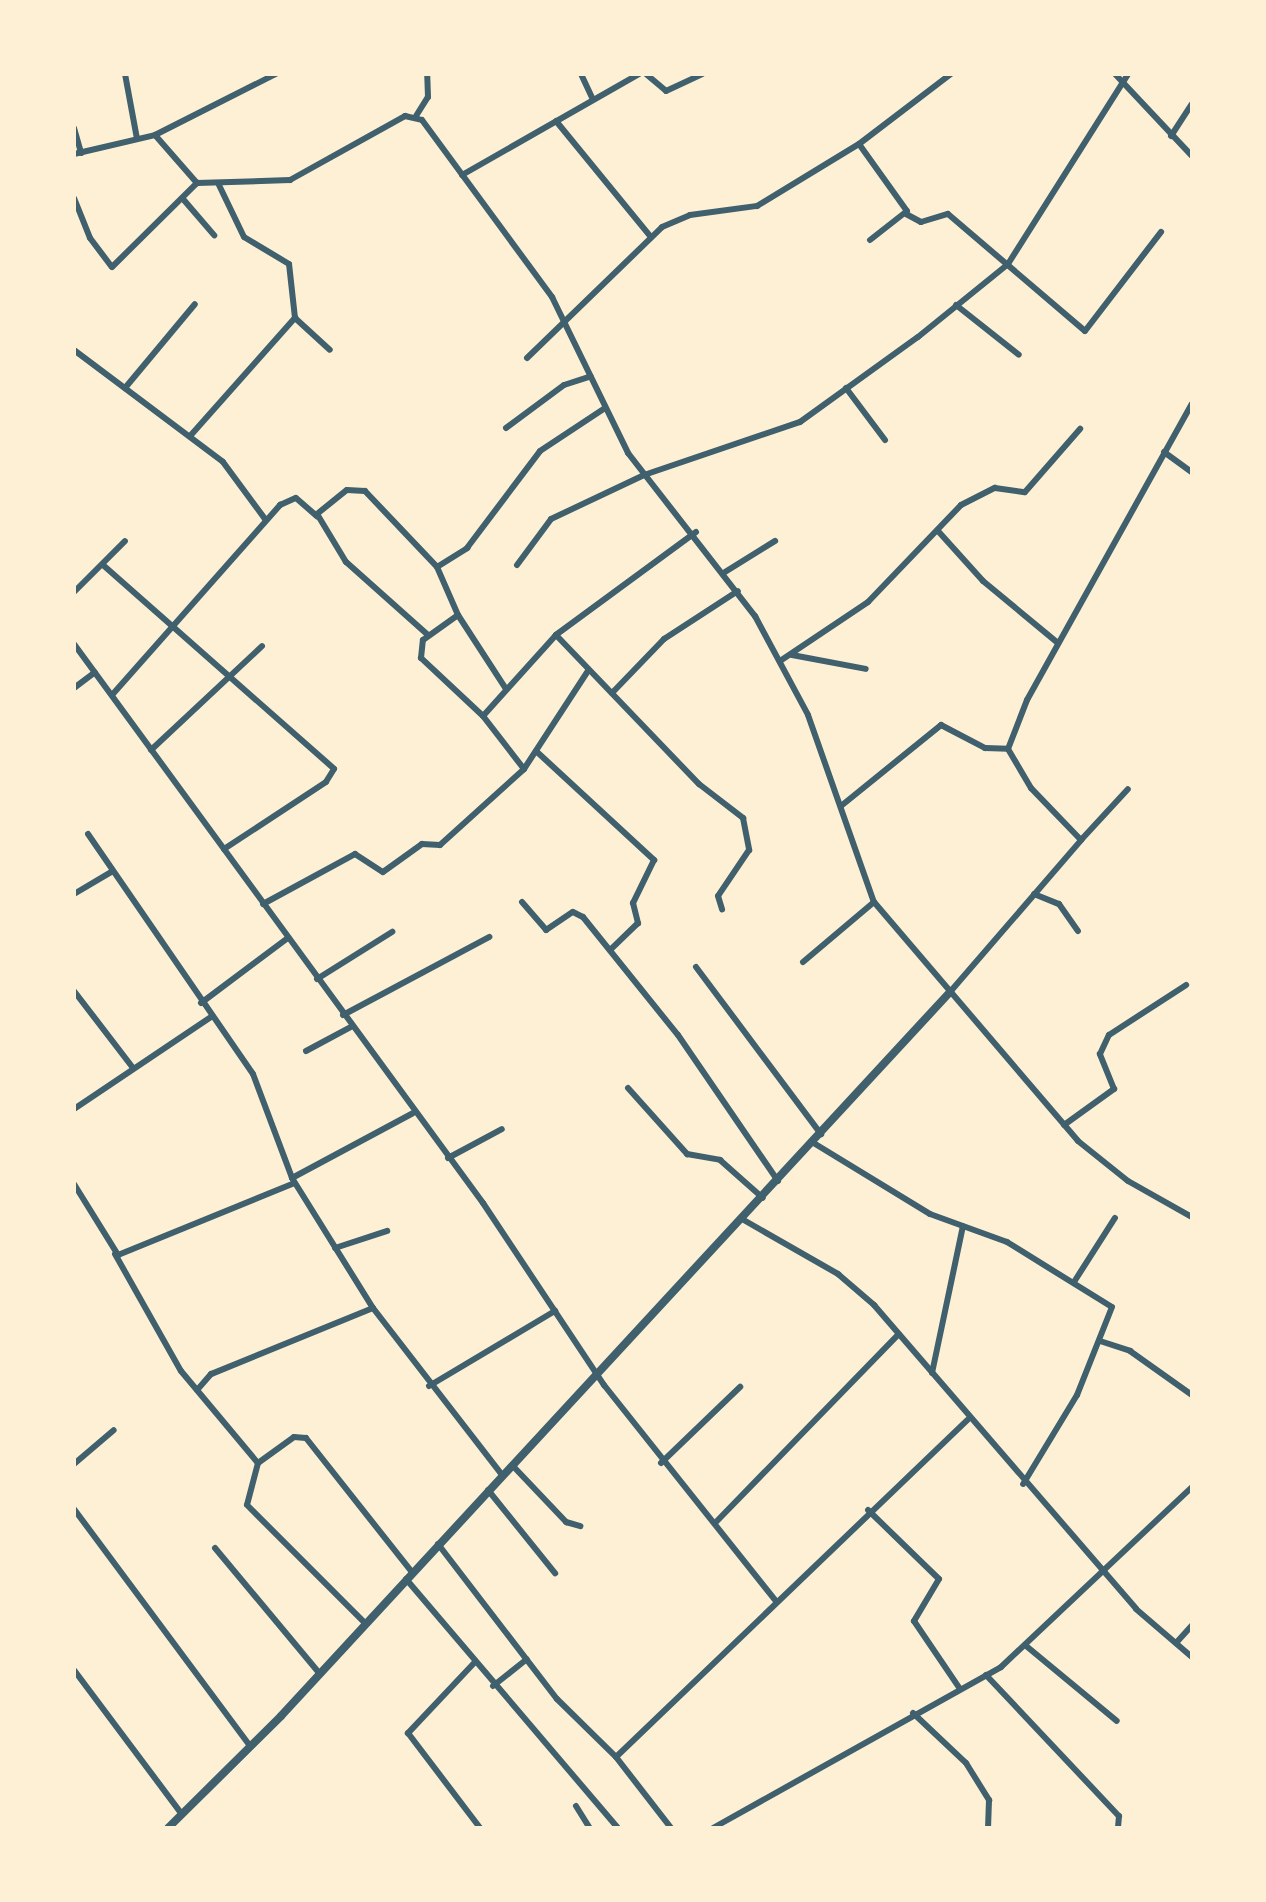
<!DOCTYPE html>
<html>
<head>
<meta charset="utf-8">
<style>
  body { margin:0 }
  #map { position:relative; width:1266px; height:1902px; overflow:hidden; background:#fdf0d5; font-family:"Playfair Display",serif }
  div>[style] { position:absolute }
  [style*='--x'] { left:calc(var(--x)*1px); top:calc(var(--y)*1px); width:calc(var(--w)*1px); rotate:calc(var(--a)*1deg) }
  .minor>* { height:6px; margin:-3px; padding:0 3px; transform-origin:3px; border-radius:3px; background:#3f606c }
  .tertiary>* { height:8px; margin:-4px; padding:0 4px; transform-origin:4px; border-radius:4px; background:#3f606c }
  span { translate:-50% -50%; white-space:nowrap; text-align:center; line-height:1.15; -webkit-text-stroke:6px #fdf0d5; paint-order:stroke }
  .frame { position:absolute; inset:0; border:76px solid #fdf0d5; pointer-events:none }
</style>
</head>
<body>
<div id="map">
  <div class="minor">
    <i style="--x:125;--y:74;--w:66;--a:79.5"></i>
    <i style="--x:581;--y:74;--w:26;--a:65"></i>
    <i style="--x:646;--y:74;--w:26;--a:40"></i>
    <i style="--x:666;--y:91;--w:40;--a:-25"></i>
    <i style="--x:1115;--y:74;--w:112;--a:46.8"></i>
    <i style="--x:416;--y:116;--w:22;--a:-58"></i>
    <i style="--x:428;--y:97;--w:23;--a:-92"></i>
    <i style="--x:556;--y:121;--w:150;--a:50.7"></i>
    <i style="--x:74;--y:128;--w:26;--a:74"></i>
    <i style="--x:155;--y:135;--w:136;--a:-26.8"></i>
    <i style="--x:1171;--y:136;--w:38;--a:-57"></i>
    <i style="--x:859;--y:144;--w:82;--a:54.4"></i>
    <i style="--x:907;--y:211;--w:47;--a:141.9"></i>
    <i style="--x:74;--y:154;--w:83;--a:-13.2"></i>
    <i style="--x:155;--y:135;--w:64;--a:48.8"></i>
    <i style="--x:197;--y:183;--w:93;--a:-1.8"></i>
    <i style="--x:290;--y:180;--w:132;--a:-29.1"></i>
    <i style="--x:405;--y:116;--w:17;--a:13"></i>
    <i style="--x:422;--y:120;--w:220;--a:53.7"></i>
    <i style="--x:552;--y:297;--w:174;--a:64"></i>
    <i style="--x:628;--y:453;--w:207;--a:52.1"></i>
    <i style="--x:755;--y:616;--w:112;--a:61.8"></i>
    <i style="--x:808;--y:715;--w:198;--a:70.6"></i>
    <i style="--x:874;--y:902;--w:314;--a:49.5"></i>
    <i style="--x:1078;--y:1141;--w:64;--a:38.7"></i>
    <i style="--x:1128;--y:1181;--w:73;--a:29.4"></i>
    <i style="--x:462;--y:175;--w:204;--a:-29.7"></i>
    <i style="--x:74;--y:198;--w:43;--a:68.2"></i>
    <i style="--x:90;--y:238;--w:36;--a:53"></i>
    <i style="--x:112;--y:267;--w:120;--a:-44.7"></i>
    <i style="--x:183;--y:199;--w:48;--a:49.3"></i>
    <i style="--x:906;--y:214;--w:17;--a:28"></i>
    <i style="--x:921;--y:222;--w:28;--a:-17"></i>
    <i style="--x:948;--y:214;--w:180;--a:40.5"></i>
    <i style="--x:1085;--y:331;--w:125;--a:-52.5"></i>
    <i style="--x:956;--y:305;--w:80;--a:38.4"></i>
    <i style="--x:295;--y:318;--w:47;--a:42.4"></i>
    <i style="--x:74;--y:350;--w:186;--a:36.9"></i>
    <i style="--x:223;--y:462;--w:71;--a:53.6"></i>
    <i style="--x:527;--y:358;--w:188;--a:-44.1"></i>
    <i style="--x:662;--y:227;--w:30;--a:-23"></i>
    <i style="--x:690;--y:215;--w:68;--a:-7.7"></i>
    <i style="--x:757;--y:206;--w:119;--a:-31.3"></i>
    <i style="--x:859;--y:144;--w:116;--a:-37.3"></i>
    <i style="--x:125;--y:388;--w:109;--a:-50.2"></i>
    <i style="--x:846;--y:388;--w:65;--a:53.1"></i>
    <i style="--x:506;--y:428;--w:72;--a:-36.6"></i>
    <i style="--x:564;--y:385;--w:28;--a:-18"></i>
    <i style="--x:191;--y:435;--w:157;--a:-48.4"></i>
    <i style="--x:295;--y:318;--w:54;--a:-96.3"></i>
    <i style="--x:289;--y:264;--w:52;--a:-149"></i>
    <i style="--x:244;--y:237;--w:58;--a:-115.7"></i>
    <i style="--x:1164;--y:452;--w:34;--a:36"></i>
    <i style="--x:938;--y:531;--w:67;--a:48"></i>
    <i style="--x:983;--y:581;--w:97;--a:39.6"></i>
    <i style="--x:696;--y:532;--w:174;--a:143.7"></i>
    <i style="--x:556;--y:635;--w:207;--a:46.2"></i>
    <i style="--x:699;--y:784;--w:56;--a:37.7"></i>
    <i style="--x:743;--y:818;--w:33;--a:79"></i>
    <i style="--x:749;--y:850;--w:55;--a:124"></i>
    <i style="--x:718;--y:896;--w:14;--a:73"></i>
    <i style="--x:103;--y:565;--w:308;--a:41.4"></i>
    <i style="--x:334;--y:769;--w:15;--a:122"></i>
    <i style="--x:326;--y:782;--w:122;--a:146.7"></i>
    <i style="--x:517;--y:565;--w:57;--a:-53.5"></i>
    <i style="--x:551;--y:519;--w:103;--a:-25.3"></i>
    <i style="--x:644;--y:475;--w:165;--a:-18.8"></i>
    <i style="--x:800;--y:422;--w:145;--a:-35.8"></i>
    <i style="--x:918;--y:337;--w:116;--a:-39"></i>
    <i style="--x:1008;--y:264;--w:225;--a:-57.7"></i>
    <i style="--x:725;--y:572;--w:59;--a:-31.8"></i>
    <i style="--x:74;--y:592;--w:72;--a:-45"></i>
    <i style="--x:458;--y:615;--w:88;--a:57"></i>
    <i style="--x:428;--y:635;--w:110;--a:-138.3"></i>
    <i style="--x:346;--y:562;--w:56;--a:-121.1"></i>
    <i style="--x:317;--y:514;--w:38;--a:-39"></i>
    <i style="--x:347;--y:490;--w:18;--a:3"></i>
    <i style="--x:365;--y:491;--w:105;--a:46.5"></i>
    <i style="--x:556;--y:635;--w:109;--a:132"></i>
    <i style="--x:483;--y:716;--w:67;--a:52.3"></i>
    <i style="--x:524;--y:769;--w:117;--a:-56.9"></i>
    <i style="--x:74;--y:644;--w:693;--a:53.81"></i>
    <i style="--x:483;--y:1203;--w:219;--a:56.4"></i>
    <i style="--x:604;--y:1385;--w:275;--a:51.5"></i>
    <i style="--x:792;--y:655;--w:75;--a:10.7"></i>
    <i style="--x:780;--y:661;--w:106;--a:-33.8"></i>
    <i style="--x:868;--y:602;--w:134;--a:-46.2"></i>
    <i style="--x:961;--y:505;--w:38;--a:-27"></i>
    <i style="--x:995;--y:488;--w:30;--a:8"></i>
    <i style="--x:1025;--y:492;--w:84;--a:-48.9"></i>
    <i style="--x:74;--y:688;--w:26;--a:-37"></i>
    <i style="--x:612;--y:693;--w:75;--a:-46.1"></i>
    <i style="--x:664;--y:639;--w:88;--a:-33"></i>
    <i style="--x:112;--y:695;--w:254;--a:-48.5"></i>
    <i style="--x:280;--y:505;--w:17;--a:-24"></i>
    <i style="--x:296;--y:498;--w:28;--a:41"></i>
    <i style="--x:483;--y:716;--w:85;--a:-136.9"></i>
    <i style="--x:421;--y:658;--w:18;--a:-84"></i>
    <i style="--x:423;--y:640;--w:43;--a:-35.5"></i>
    <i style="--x:458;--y:615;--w:52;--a:-113.6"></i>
    <i style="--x:437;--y:567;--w:36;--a:-32"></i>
    <i style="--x:467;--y:548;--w:121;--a:-53"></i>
    <i style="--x:540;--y:451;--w:78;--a:-33.5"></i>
    <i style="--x:151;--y:750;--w:152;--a:-43.1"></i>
    <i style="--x:536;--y:751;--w:161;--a:42.7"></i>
    <i style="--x:654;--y:860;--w:48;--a:116"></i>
    <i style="--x:633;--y:903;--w:21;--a:76"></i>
    <i style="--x:638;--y:923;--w:39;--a:136"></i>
    <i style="--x:841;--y:806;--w:129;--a:-39"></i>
    <i style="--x:941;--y:725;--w:50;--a:27.6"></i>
    <i style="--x:985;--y:748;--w:23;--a:2"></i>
    <i style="--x:88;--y:834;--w:291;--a:55.5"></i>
    <i style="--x:253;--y:1074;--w:111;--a:69.4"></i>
    <i style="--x:292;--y:1178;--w:153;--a:58.1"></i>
    <i style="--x:373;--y:1308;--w:175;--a:157.8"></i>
    <i style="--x:211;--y:1374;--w:21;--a:131"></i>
    <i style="--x:1081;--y:840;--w:69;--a:-47.3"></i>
    <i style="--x:74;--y:894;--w:43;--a:-30.7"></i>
    <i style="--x:1034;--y:894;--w:27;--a:22"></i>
    <i style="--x:1059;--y:904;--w:33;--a:55"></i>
    <i style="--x:522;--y:902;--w:37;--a:49"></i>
    <i style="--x:546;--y:930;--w:32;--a:-34"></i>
    <i style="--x:573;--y:912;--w:11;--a:27"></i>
    <i style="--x:583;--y:917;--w:151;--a:51.2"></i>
    <i style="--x:678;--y:1035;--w:177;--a:55.6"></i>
    <i style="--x:263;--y:904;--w:105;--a:-28.5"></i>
    <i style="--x:355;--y:854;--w:33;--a:33"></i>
    <i style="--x:383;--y:872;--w:48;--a:-35.7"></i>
    <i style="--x:422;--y:844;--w:18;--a:3"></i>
    <i style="--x:440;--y:845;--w:113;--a:-42.1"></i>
    <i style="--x:803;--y:962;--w:93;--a:-40.2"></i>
    <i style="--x:696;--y:967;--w:209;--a:53.2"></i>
    <i style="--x:317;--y:979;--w:89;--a:-32.1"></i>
    <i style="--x:74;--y:991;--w:97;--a:52.5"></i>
    <i style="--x:950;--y:992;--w:201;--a:-49.2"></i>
    <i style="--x:1081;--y:840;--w:72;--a:-133.9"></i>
    <i style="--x:1031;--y:788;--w:45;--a:-120.5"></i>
    <i style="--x:1008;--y:749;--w:53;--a:-68.8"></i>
    <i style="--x:1027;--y:700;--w:339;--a:-60.9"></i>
    <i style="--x:201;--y:1003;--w:109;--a:-36.8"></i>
    <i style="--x:343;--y:1015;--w:166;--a:-28.1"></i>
    <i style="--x:306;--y:1051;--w:51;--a:-28.1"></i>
    <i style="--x:628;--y:1088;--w:89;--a:48.2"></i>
    <i style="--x:687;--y:1154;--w:34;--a:10"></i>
    <i style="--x:720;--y:1160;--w:57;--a:41.5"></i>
    <i style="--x:74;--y:1109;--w:165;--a:-33.9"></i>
    <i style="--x:1064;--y:1125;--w:62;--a:-35.8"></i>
    <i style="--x:1114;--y:1089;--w:38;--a:-112"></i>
    <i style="--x:1100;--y:1054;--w:21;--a:-65"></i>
    <i style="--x:1109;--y:1035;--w:92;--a:-33"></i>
    <i style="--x:812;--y:1142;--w:138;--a:31.4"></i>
    <i style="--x:930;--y:1214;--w:82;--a:20"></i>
    <i style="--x:1007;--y:1242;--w:123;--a:31.8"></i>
    <i style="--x:1112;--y:1307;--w:95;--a:111.7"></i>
    <i style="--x:1077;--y:1395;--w:104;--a:121.2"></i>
    <i style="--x:448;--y:1158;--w:61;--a:-28.2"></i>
    <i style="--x:292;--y:1178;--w:137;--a:-28.2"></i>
    <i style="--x:74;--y:1184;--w:84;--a:58.2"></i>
    <i style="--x:118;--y:1255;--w:190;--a:-22.2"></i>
    <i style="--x:742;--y:1219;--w:111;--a:29.8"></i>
    <i style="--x:838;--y:1274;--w:48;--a:40.7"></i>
    <i style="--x:874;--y:1305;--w:401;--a:49.2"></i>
    <i style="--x:1136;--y:1609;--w:74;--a:40.6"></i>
    <i style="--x:335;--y:1248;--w:55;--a:-18.1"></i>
    <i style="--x:115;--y:1254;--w:134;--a:60.6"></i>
    <i style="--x:181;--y:1371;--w:120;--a:50.1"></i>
    <i style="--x:1074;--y:1282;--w:76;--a:-57.4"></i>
    <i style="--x:373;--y:1308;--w:211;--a:52.3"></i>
    <i style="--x:1100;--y:1341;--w:32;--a:18"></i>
    <i style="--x:1130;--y:1351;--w:76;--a:35.4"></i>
    <i style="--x:932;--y:1373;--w:150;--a:-78.1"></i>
    <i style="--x:429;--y:1386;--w:147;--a:-30.8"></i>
    <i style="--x:258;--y:1463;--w:44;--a:-35.8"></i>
    <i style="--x:294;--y:1437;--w:12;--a:5"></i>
    <i style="--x:306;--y:1438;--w:171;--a:51.7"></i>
    <i style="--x:258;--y:1463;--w:43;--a:104.7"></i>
    <i style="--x:247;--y:1505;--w:168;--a:45"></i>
    <i style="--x:661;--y:1463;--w:110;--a:-43.9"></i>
    <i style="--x:74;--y:1464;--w:52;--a:-40.4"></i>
    <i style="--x:512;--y:1465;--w:79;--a:46.5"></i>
    <i style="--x:566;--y:1522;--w:15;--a:16"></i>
    <i style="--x:488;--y:1490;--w:107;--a:51.1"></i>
    <i style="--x:74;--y:1509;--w:295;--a:53.4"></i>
    <i style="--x:868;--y:1510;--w:99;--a:44.2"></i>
    <i style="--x:939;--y:1579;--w:49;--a:120.8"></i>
    <i style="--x:914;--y:1621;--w:82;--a:55.9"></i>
    <i style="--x:716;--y:1522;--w:262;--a:-45.8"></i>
    <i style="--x:438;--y:1544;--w:195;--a:52.5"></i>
    <i style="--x:557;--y:1699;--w:83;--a:44.5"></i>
    <i style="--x:616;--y:1757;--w:90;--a:52.2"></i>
    <i style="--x:215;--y:1548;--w:164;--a:50.2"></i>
    <i style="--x:406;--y:1579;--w:327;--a:49.6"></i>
    <i style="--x:1176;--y:1643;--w:24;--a:-48"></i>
    <i style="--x:1025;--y:1645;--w:119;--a:39.6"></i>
    <i style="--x:475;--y:1662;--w:98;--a:133.3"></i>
    <i style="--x:408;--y:1733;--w:119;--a:52.8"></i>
    <i style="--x:74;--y:1670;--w:179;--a:53.2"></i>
    <i style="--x:986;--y:1675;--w:194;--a:46.7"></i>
    <i style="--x:1119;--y:1816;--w:12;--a:95"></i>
    <i style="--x:493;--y:1686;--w:43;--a:-38.5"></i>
    <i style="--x:913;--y:1713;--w:73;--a:43.3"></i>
    <i style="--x:966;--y:1763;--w:44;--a:58.1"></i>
    <i style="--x:989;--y:1800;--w:28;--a:92"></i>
    <i style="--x:616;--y:1757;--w:487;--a:-43.8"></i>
    <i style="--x:576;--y:1806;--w:26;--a:58"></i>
    <i style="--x:713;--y:1828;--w:330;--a:-29.2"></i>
    <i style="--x:1001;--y:1667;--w:262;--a:-43.3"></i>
  </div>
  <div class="tertiary">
    <i style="--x:168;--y:1828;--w:159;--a:-44.7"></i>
    <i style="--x:281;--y:1716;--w:986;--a:-47.26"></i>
  </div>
  <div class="frame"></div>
</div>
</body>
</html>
